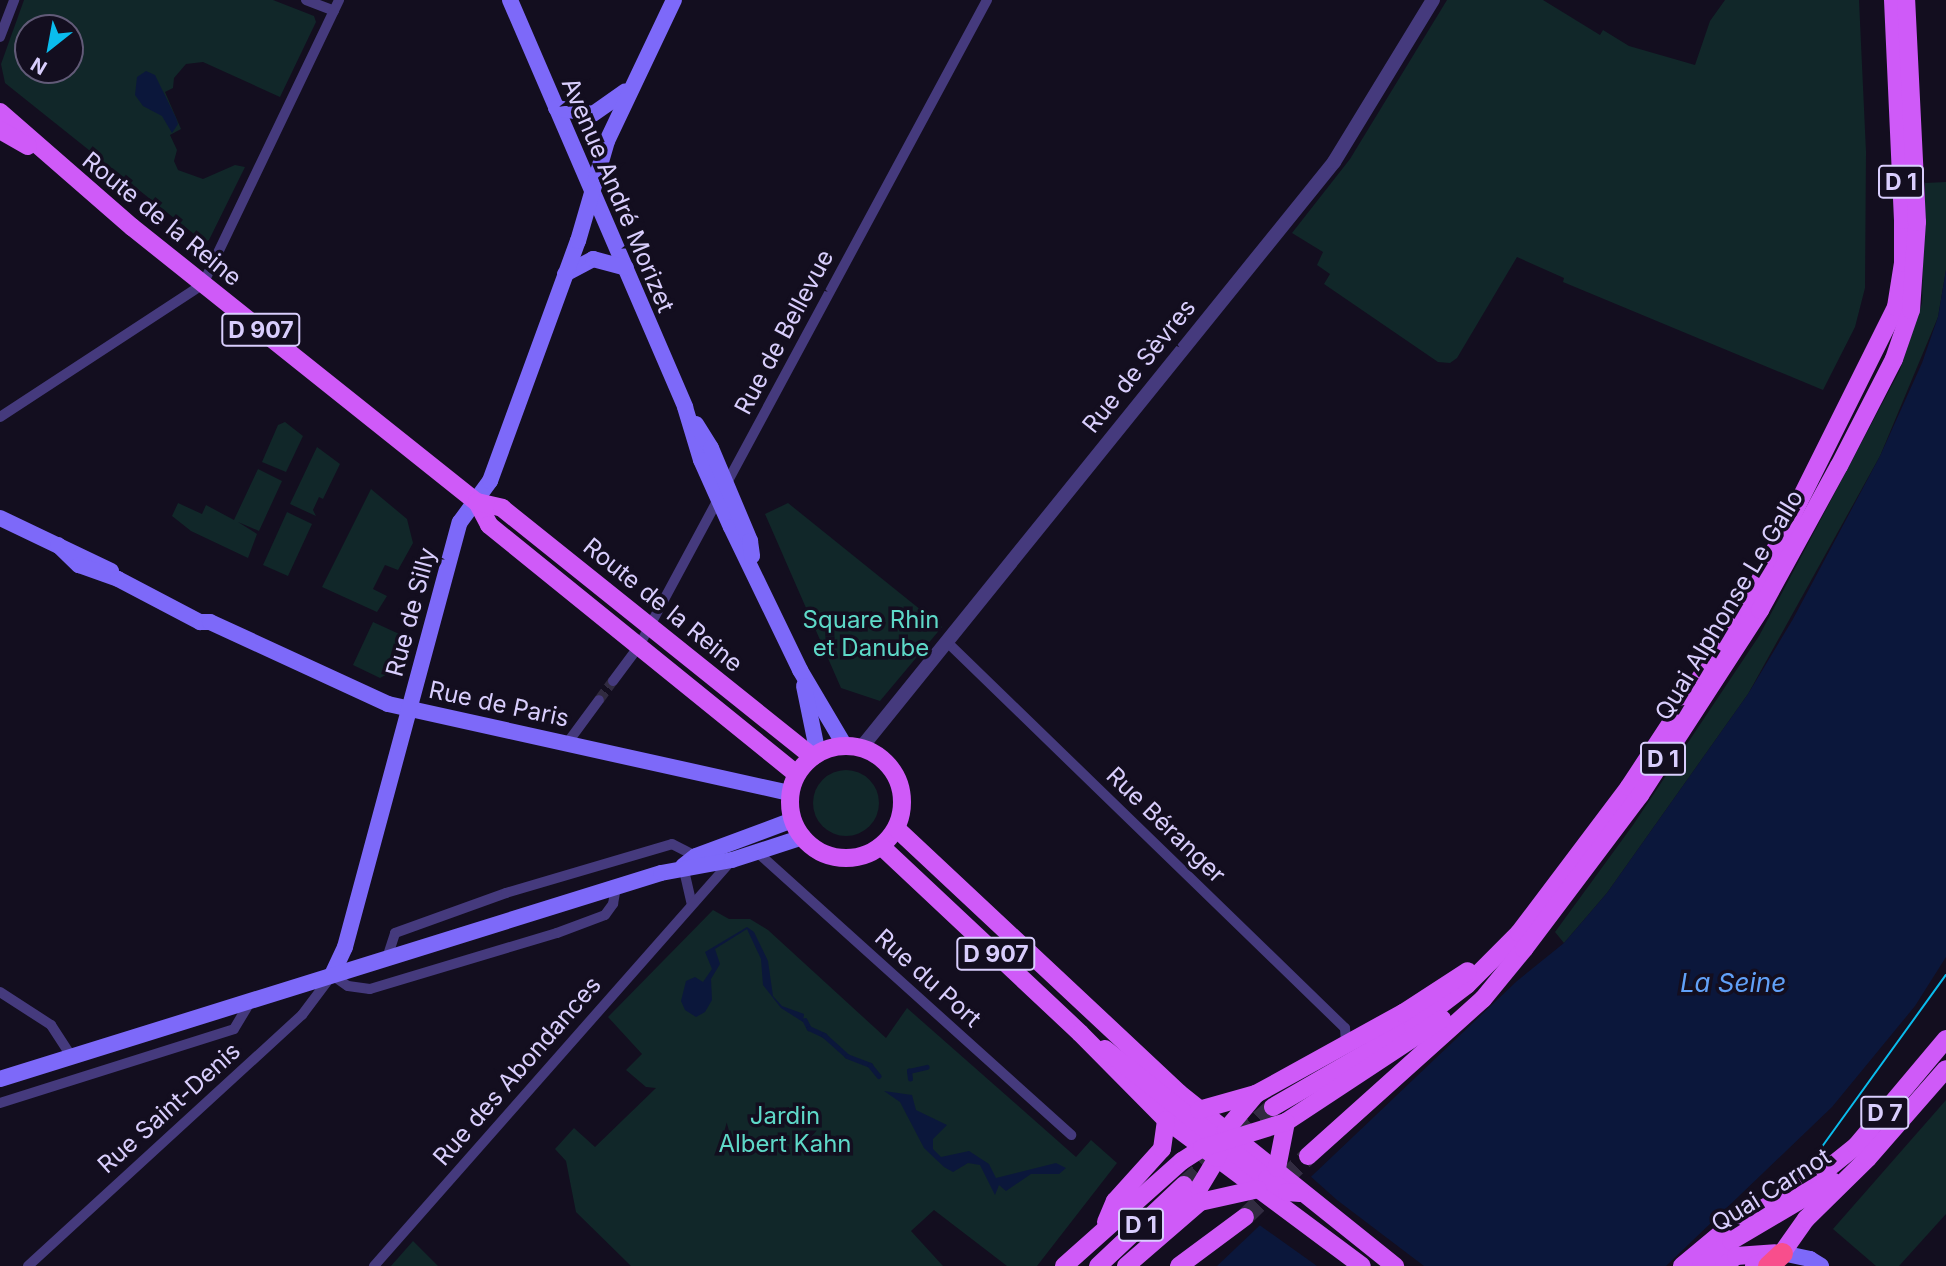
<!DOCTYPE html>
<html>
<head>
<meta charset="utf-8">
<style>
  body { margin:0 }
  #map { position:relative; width:1946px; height:1266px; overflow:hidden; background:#130e1f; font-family:Inter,sans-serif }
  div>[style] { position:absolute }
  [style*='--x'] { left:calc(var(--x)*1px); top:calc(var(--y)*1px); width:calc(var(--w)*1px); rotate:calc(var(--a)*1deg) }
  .green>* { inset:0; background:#112729 }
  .round { border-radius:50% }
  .water>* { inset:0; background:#0b173b }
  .pier>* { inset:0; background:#130e1f }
  .stream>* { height:4.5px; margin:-2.25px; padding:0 2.25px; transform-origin:2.25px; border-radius:2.25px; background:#0b173b }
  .minor-tunnel>* { height:10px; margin-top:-5px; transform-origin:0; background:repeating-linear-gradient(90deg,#312b40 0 10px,transparent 0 15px) }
  .primary-tunnel>* { height:18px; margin-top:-9px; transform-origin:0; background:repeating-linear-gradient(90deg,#312b40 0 18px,transparent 0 27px) }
  .minor>* { height:10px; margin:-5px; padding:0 5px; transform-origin:5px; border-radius:5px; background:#453a7d }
  .tertiary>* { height:14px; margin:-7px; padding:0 7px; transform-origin:7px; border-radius:7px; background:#453a7d }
  .secondary>* { height:16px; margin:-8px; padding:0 8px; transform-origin:8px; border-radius:8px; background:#7d69f9 }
  .primary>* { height:18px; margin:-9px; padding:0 9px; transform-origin:9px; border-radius:9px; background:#cf5af8 }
  .primary>.ring { margin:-9px; padding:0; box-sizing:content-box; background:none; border:18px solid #cf5af8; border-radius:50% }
  .motorway>* { height:21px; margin:-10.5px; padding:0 10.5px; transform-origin:10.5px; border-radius:10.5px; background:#f84e8c }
  .tram>* { height:2px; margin:-1px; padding:0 1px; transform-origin:1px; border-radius:1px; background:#0abced }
  span { translate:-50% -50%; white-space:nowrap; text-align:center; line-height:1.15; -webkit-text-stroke:7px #130e1f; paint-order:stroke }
  .shield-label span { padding:2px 5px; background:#130e1f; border:2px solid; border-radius:5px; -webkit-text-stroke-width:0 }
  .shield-label { font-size:23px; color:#d9cefd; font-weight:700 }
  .street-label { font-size:24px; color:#d9cefd }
  .park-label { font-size:24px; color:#5ed9c8 }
  .water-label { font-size:26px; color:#61a1f8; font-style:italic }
  .north { position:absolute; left:14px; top:14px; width:70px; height:70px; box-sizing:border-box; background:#130e1f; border:2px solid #625b78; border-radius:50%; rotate:211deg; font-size:19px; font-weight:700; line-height:28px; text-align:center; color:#d9cefd }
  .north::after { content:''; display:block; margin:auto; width:24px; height:32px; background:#0abced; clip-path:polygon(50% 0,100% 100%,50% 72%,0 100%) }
</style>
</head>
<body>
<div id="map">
  <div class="green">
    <i style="clip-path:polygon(evenodd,24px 0,273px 0,314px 16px,316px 22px,280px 97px,203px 62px,186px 64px,174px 78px,173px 88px,165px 92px,181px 129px,170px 135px,177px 150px,174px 161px,178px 170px,203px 179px,235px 165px,245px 167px,209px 240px,204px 242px,5px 83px,1px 64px,24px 0,28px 28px,70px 28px,70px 70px,28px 70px,28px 28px)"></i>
    <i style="clip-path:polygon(1447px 0,1543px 0,1600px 35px,1603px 30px,1629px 46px,1695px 65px,1710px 21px,1725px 0,1859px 0,1866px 152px,1865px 288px,1855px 327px,1823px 390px,1563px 282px,1564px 278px,1517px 257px,1457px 358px,1450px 363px,1438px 362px,1324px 284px,1330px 274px,1317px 265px,1323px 252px,1292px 233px,1350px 159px)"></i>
    <i style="clip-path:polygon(1946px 182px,1946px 270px,1938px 317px,1880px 456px,1748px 694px,1607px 893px,1564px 943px,1555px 932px,1633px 825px,1759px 636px,1900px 370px,1922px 303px,1925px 183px)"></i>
    <i style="clip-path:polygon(285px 422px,303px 436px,286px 472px,262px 462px,278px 425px)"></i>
    <i style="clip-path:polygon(317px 447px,340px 464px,323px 499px,319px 497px,313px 510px,316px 516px,290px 504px)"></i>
    <i style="clip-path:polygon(258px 469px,282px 481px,259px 531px,238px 522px,257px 534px,248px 558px,191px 531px,172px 516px,178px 503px,202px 514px,206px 505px,234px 520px)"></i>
    <i style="clip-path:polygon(371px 489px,407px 519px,413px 543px,398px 570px,385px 565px,373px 589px,387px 596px,377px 612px,322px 587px)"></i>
    <i style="clip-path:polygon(788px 503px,942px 627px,880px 701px,841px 688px,765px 514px)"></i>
    <i style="clip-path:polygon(287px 512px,312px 524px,288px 576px,263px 565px)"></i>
    <i style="clip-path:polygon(373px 622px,408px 638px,399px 668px,380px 678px,353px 665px)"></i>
    <i class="round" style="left:813px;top:770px;width:66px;height:66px"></i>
    <i style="clip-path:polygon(713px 910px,729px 919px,750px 919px,768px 930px,886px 1038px,907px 1008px,1076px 1157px,1091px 1140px,1117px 1163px,1037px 1266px,1007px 1266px,934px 1210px,911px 1231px,943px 1266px,631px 1266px,576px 1212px,566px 1161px,555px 1149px,574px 1128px,595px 1147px,656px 1088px,646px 1087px,626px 1070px,642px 1054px,608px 1017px)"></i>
    <i style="clip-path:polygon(1946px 1100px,1946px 1214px,1899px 1266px,1876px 1266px,1833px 1229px)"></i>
    <i style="clip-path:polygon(413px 1241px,438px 1266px,391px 1266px)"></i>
  </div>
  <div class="water">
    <i style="clip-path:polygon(146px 71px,155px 75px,176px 118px,178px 124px,172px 133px,162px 116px,143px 106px,135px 95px,137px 77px)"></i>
    <i style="clip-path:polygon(1946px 270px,1946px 957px,1915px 1006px,1832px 1107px,1666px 1266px,1217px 1266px,1517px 981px,1564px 943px,1607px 893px,1748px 694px,1793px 619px,1880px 456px,1922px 363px,1938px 317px)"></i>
    <i style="clip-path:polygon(747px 927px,754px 932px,768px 961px,773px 996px,782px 1006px,804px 1014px,803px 1022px,781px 1008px,763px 985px,761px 959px,747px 929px,715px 949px,720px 964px,711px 979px,712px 1000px,705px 1012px,696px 1017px,685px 1010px,681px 1001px,686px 981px,695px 977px,703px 982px,712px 969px,705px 952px)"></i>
    <i style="clip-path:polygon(884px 1091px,912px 1095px,916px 1110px,947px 1125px,933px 1139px,933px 1149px,941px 1157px,969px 1151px,989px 1164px,996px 1178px,1056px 1163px,1066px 1168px,1059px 1174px,1031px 1174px,1006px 1191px,999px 1185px,995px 1195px,980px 1165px,968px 1163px,953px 1172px,944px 1167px,924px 1148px,900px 1102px)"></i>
  </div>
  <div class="pier">
    <i style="clip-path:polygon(1309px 1175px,1337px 1200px,1424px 1266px,1317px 1266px,1258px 1224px)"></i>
  </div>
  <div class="stream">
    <i style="--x:805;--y:1020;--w:9;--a:63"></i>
    <i style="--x:809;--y:1028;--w:17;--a:25"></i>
    <i style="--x:824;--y:1035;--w:31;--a:42"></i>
    <i style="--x:847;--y:1056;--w:25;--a:21"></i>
    <i style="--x:870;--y:1065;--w:14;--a:51"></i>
    <i style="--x:910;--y:1079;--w:8;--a:-97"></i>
    <i style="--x:909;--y:1071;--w:18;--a:-13"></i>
  </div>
  <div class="minor-tunnel">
    <i style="--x:599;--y:700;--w:24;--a:-54"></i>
  </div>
  <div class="primary-tunnel">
    <i style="--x:1239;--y:1137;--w:45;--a:-41.4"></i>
    <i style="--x:1184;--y:1185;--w:41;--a:-41.1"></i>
    <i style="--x:1245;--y:1217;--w:88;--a:-44.1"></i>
  </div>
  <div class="minor">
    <i style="--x:306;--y:0;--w:30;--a:21"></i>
    <i style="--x:0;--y:37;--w:40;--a:-69"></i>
    <i style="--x:0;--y:417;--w:243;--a:-33.2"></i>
    <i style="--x:203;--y:284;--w:315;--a:-64.4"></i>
    <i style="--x:946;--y:641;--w:556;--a:44.13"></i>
    <i style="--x:1345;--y:1028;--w:16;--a:86"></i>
    <i style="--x:613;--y:681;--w:44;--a:-53.4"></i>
    <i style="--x:639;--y:646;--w:734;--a:-61.69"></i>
    <i style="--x:568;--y:742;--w:52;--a:-53.6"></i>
    <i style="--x:757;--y:852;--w:423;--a:42"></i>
    <i style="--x:683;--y:866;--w:39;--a:77"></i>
    <i style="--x:387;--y:958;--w:26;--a:-72"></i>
    <i style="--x:395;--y:933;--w:118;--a:-19.8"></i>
    <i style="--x:506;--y:893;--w:173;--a:-16.4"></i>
    <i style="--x:672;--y:844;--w:27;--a:27"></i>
    <i style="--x:0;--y:992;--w:61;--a:32.9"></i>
    <i style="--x:51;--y:1025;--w:37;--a:57"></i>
    <i style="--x:0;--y:1103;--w:245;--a:-17.5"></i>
    <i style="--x:234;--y:1029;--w:31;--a:-59"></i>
    <i style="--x:28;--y:1266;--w:372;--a:-42.5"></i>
    <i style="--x:302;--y:1015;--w:50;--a:-53.1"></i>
    <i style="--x:332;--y:975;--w:19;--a:35"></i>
    <i style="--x:348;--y:986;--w:22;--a:8"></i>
    <i style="--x:370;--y:989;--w:195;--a:-16.7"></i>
    <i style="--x:557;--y:933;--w:51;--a:-20.6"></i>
    <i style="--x:605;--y:915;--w:14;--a:-54"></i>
    <i style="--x:613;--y:904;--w:17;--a:-80"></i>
    <i style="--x:374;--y:1266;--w:540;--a:-48.6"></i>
  </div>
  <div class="tertiary">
    <i style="--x:861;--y:748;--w:753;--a:-51.09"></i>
    <i style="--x:1334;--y:162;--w:190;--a:-58.6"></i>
  </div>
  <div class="secondary">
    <i style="--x:510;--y:0;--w:443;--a:66.7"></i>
    <i style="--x:685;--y:407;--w:55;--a:73.2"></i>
    <i style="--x:701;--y:460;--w:73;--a:65.9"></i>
    <i style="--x:731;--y:527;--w:159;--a:64.2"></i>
    <i style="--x:800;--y:670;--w:88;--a:59.4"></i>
    <i style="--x:556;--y:108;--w:37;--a:9"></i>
    <i style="--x:593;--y:114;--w:39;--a:-35"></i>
    <i style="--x:565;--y:274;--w:32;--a:-28"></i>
    <i style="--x:593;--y:259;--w:34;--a:15"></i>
    <i style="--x:696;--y:424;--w:28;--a:58"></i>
    <i style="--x:711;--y:448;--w:101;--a:67.2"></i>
    <i style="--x:750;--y:541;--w:15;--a:82"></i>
    <i style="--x:0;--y:518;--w:123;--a:25.5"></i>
    <i style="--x:58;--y:545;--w:29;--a:44"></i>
    <i style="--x:79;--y:565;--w:41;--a:19.7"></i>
    <i style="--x:118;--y:579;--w:93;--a:27.7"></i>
    <i style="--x:200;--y:622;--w:10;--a:0"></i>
    <i style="--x:210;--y:622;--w:196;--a:24.7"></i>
    <i style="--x:388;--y:704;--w:413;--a:12.5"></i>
    <i style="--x:804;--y:686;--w:69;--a:78.4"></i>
    <i style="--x:683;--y:866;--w:16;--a:-38"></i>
    <i style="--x:696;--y:856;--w:103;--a:-20.4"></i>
    <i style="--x:332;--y:975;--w:31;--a:-65"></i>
    <i style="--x:345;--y:947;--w:440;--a:-74.9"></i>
    <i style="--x:460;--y:522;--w:51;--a:-53.8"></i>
    <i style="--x:490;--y:481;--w:256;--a:-69.9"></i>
    <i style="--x:578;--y:241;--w:104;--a:-73.8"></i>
    <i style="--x:607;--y:141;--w:156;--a:-64.6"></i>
    <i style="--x:0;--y:1079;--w:692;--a:-17.31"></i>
    <i style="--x:661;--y:873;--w:72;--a:-10.4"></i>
    <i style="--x:732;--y:860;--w:75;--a:-17.9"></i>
    <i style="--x:1782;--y:1253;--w:29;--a:12"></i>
    <i style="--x:1810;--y:1259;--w:13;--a:32"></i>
  </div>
  <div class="primary">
    <i style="--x:0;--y:112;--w:175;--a:41.1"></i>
    <i style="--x:132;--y:227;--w:441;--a:38.6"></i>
    <i style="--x:477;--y:502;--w:26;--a:62"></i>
    <i style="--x:489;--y:525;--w:396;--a:39"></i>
    <i style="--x:0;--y:130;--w:32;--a:30"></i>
    <i style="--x:477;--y:502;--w:26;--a:13"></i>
    <i style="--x:502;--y:508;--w:398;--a:38.7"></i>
    <i class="ring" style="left:790px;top:746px;width:94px;height:94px"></i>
    <i style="--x:897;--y:829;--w:386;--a:43.1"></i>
    <i style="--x:1179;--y:1093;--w:277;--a:38.7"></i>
    <i style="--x:882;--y:847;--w:272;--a:43.2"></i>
    <i style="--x:1080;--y:1033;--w:122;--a:45.3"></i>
    <i style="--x:1166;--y:1120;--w:244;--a:36.7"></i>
    <i style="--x:1105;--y:1049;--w:208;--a:38.7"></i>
    <i style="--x:1267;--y:1179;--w:24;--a:33"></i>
    <i style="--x:1287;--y:1192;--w:13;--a:4"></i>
    <i style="--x:1273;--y:1107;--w:162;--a:-30.1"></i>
    <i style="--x:1413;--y:1026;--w:68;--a:-37.2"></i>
    <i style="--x:1467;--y:985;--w:74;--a:-45"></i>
    <i style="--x:1519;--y:933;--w:183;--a:-53"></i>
    <i style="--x:1629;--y:787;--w:214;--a:-56.8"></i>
    <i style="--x:1746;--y:608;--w:336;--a:-63.5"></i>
    <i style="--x:1896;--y:307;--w:45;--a:-81"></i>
    <i style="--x:1903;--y:263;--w:43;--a:-90"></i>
    <i style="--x:1903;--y:220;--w:220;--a:-92.6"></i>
    <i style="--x:1199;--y:1110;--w:59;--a:-15.7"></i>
    <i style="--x:1256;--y:1094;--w:168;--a:-28.9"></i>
    <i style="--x:1403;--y:1013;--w:77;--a:-32.9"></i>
    <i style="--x:1308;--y:1156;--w:235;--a:-41.9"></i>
    <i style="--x:1483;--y:999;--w:65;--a:-50.6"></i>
    <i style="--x:1524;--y:949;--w:193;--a:-53"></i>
    <i style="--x:1640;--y:795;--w:221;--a:-57"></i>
    <i style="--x:1760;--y:610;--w:164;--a:-61.3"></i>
    <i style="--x:1839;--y:466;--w:120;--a:-62.8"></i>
    <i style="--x:1894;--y:359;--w:52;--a:-70.9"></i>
    <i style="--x:1911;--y:310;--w:88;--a:-86.1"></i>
    <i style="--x:1917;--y:222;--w:222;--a:-92.8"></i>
    <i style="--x:1277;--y:1168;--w:47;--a:-78.9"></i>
    <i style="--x:1286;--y:1122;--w:187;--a:-33.4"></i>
    <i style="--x:1106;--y:1222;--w:23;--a:-67"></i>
    <i style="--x:1115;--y:1201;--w:70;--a:-47.9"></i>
    <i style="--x:1162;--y:1149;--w:29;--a:-82"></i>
    <i style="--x:1163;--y:1230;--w:13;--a:-67"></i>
    <i style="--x:1168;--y:1218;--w:43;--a:-44.1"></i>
    <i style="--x:1199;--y:1188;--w:35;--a:-59"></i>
    <i style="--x:1217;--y:1158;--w:29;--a:-72"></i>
    <i style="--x:1226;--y:1130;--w:47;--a:-50.2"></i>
    <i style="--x:1064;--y:1266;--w:158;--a:-41.7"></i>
    <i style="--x:1182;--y:1161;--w:24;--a:-33"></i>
    <i style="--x:1202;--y:1148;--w:88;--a:-17.2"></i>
    <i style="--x:1098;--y:1266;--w:118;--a:-43.3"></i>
    <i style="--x:1126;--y:1266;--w:98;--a:-40.9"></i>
    <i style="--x:1200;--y:1202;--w:59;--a:-12.6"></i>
    <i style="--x:1179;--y:1266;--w:82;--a:-36.6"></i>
    <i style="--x:1682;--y:1266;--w:56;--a:-39.9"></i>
    <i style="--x:1725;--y:1230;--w:103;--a:-29.5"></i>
    <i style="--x:1815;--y:1179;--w:53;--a:-38.8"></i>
    <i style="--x:1856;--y:1146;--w:140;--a:-49.9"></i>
    <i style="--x:1701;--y:1266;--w:39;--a:-40"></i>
    <i style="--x:1731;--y:1241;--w:118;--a:-30.5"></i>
    <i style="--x:1724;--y:1266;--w:16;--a:-40"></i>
    <i style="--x:1736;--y:1256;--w:39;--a:-4"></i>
    <i style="--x:1754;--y:1266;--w:31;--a:-25"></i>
    <i style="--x:1782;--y:1253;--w:42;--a:-54.8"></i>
    <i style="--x:1806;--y:1219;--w:87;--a:-44.5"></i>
    <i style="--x:1868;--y:1158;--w:118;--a:-48.8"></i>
  </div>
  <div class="motorway">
    <i style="--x:1768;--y:1266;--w:19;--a:-43"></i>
  </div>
  <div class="tram">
    <i style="--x:1816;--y:1155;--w:222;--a:-54.2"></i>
  </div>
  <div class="shield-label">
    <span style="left:1901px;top:182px">D 1</span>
    <span style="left:261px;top:330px">D 907</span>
    <span style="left:1663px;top:759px">D 1</span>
    <span style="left:996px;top:954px">D 907</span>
    <span style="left:1885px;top:1113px">D 7</span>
    <span style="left:1141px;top:1225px">D 1</span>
  </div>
  <div class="street-label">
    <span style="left:618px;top:195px;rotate:67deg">Avenue André Morizet</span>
    <span style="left:162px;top:219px;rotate:39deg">Route de la Reine</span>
    <span style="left:784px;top:332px;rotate:-62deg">Rue de Bellevue</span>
    <span style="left:1139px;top:366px;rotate:-51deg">Rue de Sèvres</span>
    <span style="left:663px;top:605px;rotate:39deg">Route de la Reine</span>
    <span style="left:1729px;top:605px;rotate:-59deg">Quai Alphonse Le Gallo</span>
    <span style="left:411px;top:612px;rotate:-75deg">Rue de Silly</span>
    <span style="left:499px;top:704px;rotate:12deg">Rue de Paris</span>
    <span style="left:1166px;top:825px;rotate:44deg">Rue Béranger</span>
    <span style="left:928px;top:978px;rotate:42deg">Rue du Port</span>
    <span style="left:517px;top:1071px;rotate:-49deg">Rue des Abondances</span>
    <span style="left:169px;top:1108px;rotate:-42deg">Rue Saint-Denis</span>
    <span style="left:1771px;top:1190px;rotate:-32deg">Quai Carnot</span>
  </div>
  <div class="park-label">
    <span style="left:871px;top:634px">Square Rhin<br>et Danube</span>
    <span style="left:785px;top:1130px">Jardin<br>Albert Kahn</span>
  </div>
  <div class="water-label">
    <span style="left:1733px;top:983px">La Seine</span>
  </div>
  <div class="north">N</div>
</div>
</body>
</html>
